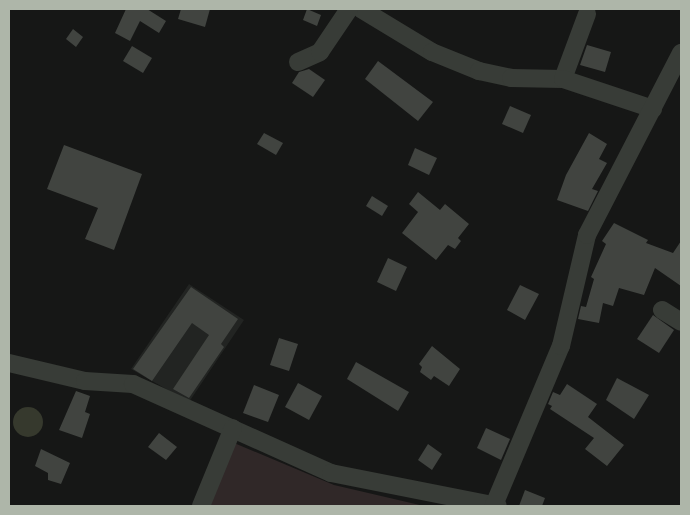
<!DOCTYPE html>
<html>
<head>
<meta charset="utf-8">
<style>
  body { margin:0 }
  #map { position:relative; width:690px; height:515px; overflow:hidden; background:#161716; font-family:"Nunito Sans",sans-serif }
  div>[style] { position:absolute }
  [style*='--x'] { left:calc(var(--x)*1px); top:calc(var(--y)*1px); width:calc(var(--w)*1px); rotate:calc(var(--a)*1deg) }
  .built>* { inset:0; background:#222422 }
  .green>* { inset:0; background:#302828 }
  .water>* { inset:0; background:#36392d }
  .round { border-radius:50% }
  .building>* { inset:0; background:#414440 }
  .minor>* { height:18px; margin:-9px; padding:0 9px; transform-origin:9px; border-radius:9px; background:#383c37 }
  span { translate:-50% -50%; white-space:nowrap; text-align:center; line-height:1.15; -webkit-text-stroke:4.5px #111211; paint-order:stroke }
  .frame { position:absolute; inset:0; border:10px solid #aeb6a9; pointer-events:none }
</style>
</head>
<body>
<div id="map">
  <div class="built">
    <i style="clip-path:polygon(189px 284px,244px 320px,189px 402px,131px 369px)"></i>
  </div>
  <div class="green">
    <i style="clip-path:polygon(227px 440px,334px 485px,424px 506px,201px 506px)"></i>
  </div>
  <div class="water">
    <i class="round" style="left:13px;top:407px;width:30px;height:30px"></i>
  </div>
  <div class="building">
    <i style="clip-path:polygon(126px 9px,147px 9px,166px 21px,159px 33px,140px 21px,130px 41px,115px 33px)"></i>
    <i style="clip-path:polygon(181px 9px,210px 9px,205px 27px,178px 19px)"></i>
    <i style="clip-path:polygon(307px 9px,321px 15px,317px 26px,303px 20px)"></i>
    <i style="clip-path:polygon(73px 29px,83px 37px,76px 47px,66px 39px)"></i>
    <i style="clip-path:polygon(587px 45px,611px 52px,605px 72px,580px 65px)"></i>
    <i style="clip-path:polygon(132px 46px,152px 58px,143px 73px,123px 61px)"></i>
    <i style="clip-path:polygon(378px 61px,433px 102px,418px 121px,365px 79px)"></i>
    <i style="clip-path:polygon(309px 69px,325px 80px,313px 97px,292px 83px,299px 72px)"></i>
    <i style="clip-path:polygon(510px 106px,531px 115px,523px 133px,502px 124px)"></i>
    <i style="clip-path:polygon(264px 133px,283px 143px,276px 155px,257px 144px)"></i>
    <i style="clip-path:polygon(589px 133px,607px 144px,599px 159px,607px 163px,592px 189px,598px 191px,588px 211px,557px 200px,566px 175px)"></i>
    <i style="clip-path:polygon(64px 145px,142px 174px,114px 250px,85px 239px,98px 208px,47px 189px)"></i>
    <i style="clip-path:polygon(415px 148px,437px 158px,429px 175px,408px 165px)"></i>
    <i style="clip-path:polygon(418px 192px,440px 210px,445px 204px,469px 224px,458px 238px,461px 241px,455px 249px,448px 245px,436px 260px,402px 233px,418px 212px,409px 204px)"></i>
    <i style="clip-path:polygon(372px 196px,388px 206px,382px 216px,366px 206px)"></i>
    <i style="clip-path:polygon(614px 223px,648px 240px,646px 243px,673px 253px,681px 241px,681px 286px,655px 268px,644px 295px,619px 288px,613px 306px,603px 303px,599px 323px,578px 319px,581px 306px,586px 307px,594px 279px,591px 277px,606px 244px,602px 241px)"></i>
    <i style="clip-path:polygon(388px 258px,407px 267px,396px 291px,377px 282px)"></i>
    <i style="clip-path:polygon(520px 285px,539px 294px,525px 320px,507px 310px)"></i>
    <i style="clip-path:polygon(191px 287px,238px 319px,221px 344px,224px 347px,189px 398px,173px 389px,209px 335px,192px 323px,152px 381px,133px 369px)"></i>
    <i style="clip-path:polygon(653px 315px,674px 330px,659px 353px,637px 339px)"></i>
    <i style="clip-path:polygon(279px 338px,298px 344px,289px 371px,270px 365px)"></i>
    <i style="clip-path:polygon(432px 346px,460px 369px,449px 386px,434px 376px,431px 380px,420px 372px,422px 367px,419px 364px)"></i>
    <i style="clip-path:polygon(356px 362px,409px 392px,398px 411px,347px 379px)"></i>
    <i style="clip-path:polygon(617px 378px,649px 395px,634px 419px,606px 400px)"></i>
    <i style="clip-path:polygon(298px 383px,322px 396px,309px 420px,285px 407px)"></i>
    <i style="clip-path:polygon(567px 384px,597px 404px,588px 417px,624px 445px,607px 466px,585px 449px,594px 438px,550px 409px,552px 406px,548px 404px,553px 392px,560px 395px)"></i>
    <i style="clip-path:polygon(254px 385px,279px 395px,268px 422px,243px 413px)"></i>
    <i style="clip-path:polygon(76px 391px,90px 396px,85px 412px,90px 414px,82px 438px,59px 430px)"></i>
    <i style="clip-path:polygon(486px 428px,510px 439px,501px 460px,477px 448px)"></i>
    <i style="clip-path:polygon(159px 433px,177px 447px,166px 460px,148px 447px)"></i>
    <i style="clip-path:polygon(428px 444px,442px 454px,432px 470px,418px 460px)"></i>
    <i style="clip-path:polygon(41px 449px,70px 463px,61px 484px,48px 480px,48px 473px,35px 466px)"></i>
    <i style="clip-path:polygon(525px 490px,545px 498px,542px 506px,519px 506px)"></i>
  </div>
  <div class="minor">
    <i style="--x:361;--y:9;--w:83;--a:31.2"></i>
    <i style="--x:432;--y:52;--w:51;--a:22"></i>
    <i style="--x:479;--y:71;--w:33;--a:12"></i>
    <i style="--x:511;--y:78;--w:52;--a:1.1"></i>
    <i style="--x:587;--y:14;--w:69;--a:110.3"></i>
    <i style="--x:563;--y:79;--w:95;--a:18.4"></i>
    <i style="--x:298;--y:62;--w:24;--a:-24"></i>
    <i style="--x:320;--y:52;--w:52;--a:-56"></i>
    <i style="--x:662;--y:310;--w:22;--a:32"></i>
    <i style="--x:9;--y:363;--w:78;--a:13.3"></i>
    <i style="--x:85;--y:381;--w:48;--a:3.6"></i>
    <i style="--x:133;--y:384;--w:217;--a:24.2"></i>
    <i style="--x:331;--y:473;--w:170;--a:11.2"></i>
    <i style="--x:494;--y:505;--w:173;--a:-67.2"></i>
    <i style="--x:561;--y:346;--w:114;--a:-76.8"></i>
    <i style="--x:587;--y:235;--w:205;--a:-62.7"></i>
    <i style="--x:201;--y:506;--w:84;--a:-67.7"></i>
  </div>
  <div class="frame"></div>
</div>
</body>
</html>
